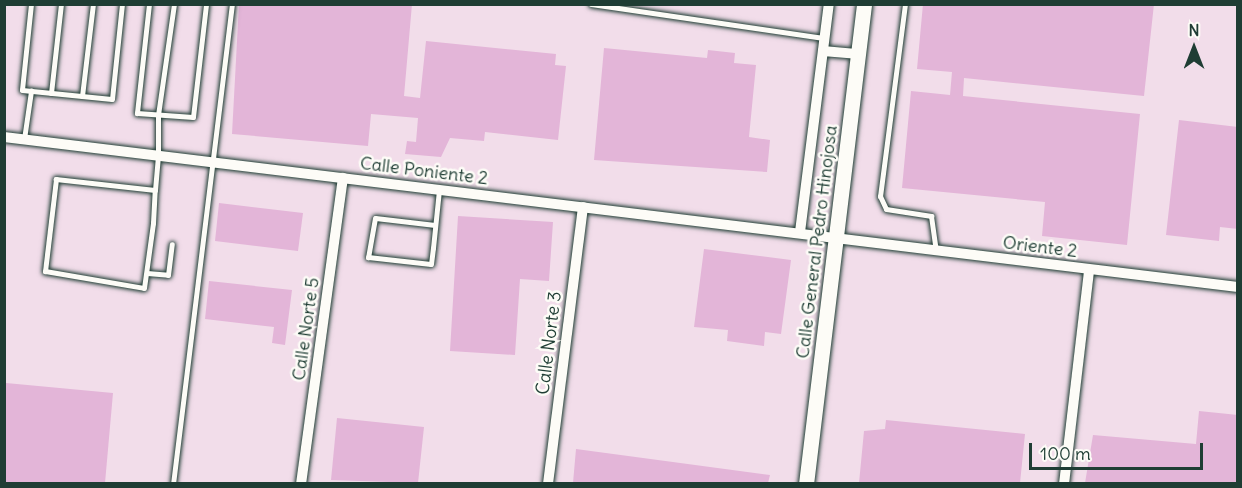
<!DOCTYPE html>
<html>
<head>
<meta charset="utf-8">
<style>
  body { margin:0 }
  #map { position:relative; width:1242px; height:488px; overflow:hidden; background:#f8eef1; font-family:Delius,sans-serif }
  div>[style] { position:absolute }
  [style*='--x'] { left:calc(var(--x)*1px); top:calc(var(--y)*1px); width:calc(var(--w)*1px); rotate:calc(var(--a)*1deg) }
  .built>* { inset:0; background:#f2ddea }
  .building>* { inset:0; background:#e3b5d8 }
  .roads { filter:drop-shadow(0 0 2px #1f3d34) drop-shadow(0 0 2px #1f3d34) }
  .lane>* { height:5px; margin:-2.5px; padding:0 2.5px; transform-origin:2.5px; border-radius:2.5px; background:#fdfcf7 }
  .street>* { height:10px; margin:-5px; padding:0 5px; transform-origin:5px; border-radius:5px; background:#fdfcf7 }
  .secondary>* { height:15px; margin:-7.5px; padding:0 7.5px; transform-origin:7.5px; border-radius:7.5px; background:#fdfcf7 }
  span { translate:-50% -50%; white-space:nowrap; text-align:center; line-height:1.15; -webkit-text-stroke:5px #fdfcf7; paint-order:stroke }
  .street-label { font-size:18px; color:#1f3d34 }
  .frame { position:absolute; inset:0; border:6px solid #1f3d34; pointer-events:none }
  .north { position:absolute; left:1164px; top:18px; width:60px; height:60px; -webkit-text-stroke:4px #fdfcf7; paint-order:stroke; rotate:0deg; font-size:16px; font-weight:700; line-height:24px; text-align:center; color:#1f3d34 }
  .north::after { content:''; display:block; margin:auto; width:21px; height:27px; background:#1f3d34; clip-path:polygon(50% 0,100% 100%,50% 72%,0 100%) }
  .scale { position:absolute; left:1029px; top:443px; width:174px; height:27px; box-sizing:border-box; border:3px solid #1f3d34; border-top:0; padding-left:8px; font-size:18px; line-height:21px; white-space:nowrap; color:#1f3d34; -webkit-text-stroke:4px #fdfcf7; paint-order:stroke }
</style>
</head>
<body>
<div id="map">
  <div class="built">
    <i style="clip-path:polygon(5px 5px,1237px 5px,1237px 483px,5px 483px)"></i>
  </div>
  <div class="building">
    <i style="clip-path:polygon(239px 4px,412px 4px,404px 96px,420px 98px,426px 41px,556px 54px,555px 65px,566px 66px,558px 140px,485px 132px,484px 141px,450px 138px,441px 157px,405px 154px,407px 141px,416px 142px,418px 118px,371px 114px,368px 146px,232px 134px)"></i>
    <i style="clip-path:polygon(923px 4px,1154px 4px,1144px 96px,964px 78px,963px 96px,1140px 114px,1127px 245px,1042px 236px,1045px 202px,902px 188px,911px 91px,950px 95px,952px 72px,917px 69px)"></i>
    <i style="clip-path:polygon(604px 48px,707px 58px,708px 50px,735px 53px,734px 63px,756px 65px,749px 137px,770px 140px,767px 172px,594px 160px)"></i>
    <i style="clip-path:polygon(1179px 120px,1238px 127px,1238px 229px,1220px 227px,1219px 241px,1166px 235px)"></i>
    <i style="clip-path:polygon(219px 203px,303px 213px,298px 251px,215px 241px)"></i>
    <i style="clip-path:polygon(458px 216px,553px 222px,549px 281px,520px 279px,515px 355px,450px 351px)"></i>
    <i style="clip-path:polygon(704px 249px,791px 260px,781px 334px,765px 332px,764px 346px,727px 341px,728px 330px,694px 327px)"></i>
    <i style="clip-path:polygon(209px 281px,292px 290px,285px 345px,272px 343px,274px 327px,205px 319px)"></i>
    <i style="clip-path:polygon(6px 383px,113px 393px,105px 483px,4px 483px)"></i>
    <i style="clip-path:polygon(1199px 411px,1238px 415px,1238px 483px,1085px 483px,1093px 435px,1196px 444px)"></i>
    <i style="clip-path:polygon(337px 418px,424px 427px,418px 483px,331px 480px)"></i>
    <i style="clip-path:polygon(886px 420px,1025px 434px,1020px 483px,859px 483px,864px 431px,885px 429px)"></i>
    <i style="clip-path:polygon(576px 449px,770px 475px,768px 483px,573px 483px)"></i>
  </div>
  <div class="roads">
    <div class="lane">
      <i style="--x:31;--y:4;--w:86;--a:96"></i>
      <i style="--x:22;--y:90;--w:90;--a:5.7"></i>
      <i style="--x:112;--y:99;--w:96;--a:-84"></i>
      <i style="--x:149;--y:4;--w:110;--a:96.3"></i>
      <i style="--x:137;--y:113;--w:56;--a:4.1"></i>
      <i style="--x:193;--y:117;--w:114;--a:-83.4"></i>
      <i style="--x:591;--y:4;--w:235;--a:8.3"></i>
      <i style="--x:905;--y:4;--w:194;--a:97.4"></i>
      <i style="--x:880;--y:196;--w:14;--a:65"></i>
      <i style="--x:886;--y:209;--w:46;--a:8.8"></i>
      <i style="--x:931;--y:216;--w:34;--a:82"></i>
      <i style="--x:51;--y:93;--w:90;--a:-83.6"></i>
      <i style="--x:82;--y:96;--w:93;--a:-83.2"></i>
      <i style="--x:24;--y:139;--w:49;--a:-81.7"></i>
      <i style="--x:155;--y:190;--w:100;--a:-173.7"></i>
      <i style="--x:56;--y:179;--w:93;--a:96.8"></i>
      <i style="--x:45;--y:271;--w:100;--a:9.7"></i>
      <i style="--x:144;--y:288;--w:66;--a:-82.1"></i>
      <i style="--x:153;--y:223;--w:33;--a:-87"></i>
      <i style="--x:155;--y:190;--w:36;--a:-85"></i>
      <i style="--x:158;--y:154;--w:39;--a:-90"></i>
      <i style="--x:158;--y:115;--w:112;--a:-81.8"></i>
      <i style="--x:435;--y:225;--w:60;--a:-173.3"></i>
      <i style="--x:375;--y:218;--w:40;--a:100"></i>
      <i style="--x:368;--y:257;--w:63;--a:6.3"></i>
      <i style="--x:431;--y:264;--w:16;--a:-83"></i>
      <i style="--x:433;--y:248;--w:58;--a:-84.1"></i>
      <i style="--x:147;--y:273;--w:21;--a:5"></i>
      <i style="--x:168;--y:275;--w:31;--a:-83"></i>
      <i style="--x:173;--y:484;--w:484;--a:-83"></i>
    </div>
    <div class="street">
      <i style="--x:823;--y:51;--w:36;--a:5"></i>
      <i style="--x:4;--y:137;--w:1243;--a:6.93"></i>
      <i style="--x:800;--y:232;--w:230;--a:-82.8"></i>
      <i style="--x:301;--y:484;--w:309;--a:-82.2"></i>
      <i style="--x:548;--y:484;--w:279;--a:-82.8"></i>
      <i style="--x:1064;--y:484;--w:215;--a:-83.3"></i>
    </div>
    <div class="secondary">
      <i style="--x:806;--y:484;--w:483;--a:-83.1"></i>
    </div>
  </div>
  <div class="street-label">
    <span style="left:424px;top:171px;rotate:7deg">Calle Poniente 2</span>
    <span style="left:817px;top:242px;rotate:-83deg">Calle General Pedro Hinojosa</span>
    <span style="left:1040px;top:247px;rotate:7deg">Oriente 2</span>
    <span style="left:306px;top:329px;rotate:-82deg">Calle Norte 5</span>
    <span style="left:549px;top:343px;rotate:-83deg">Calle Norte 3</span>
  </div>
  <div class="frame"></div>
  <div class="north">N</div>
  <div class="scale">100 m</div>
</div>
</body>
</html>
